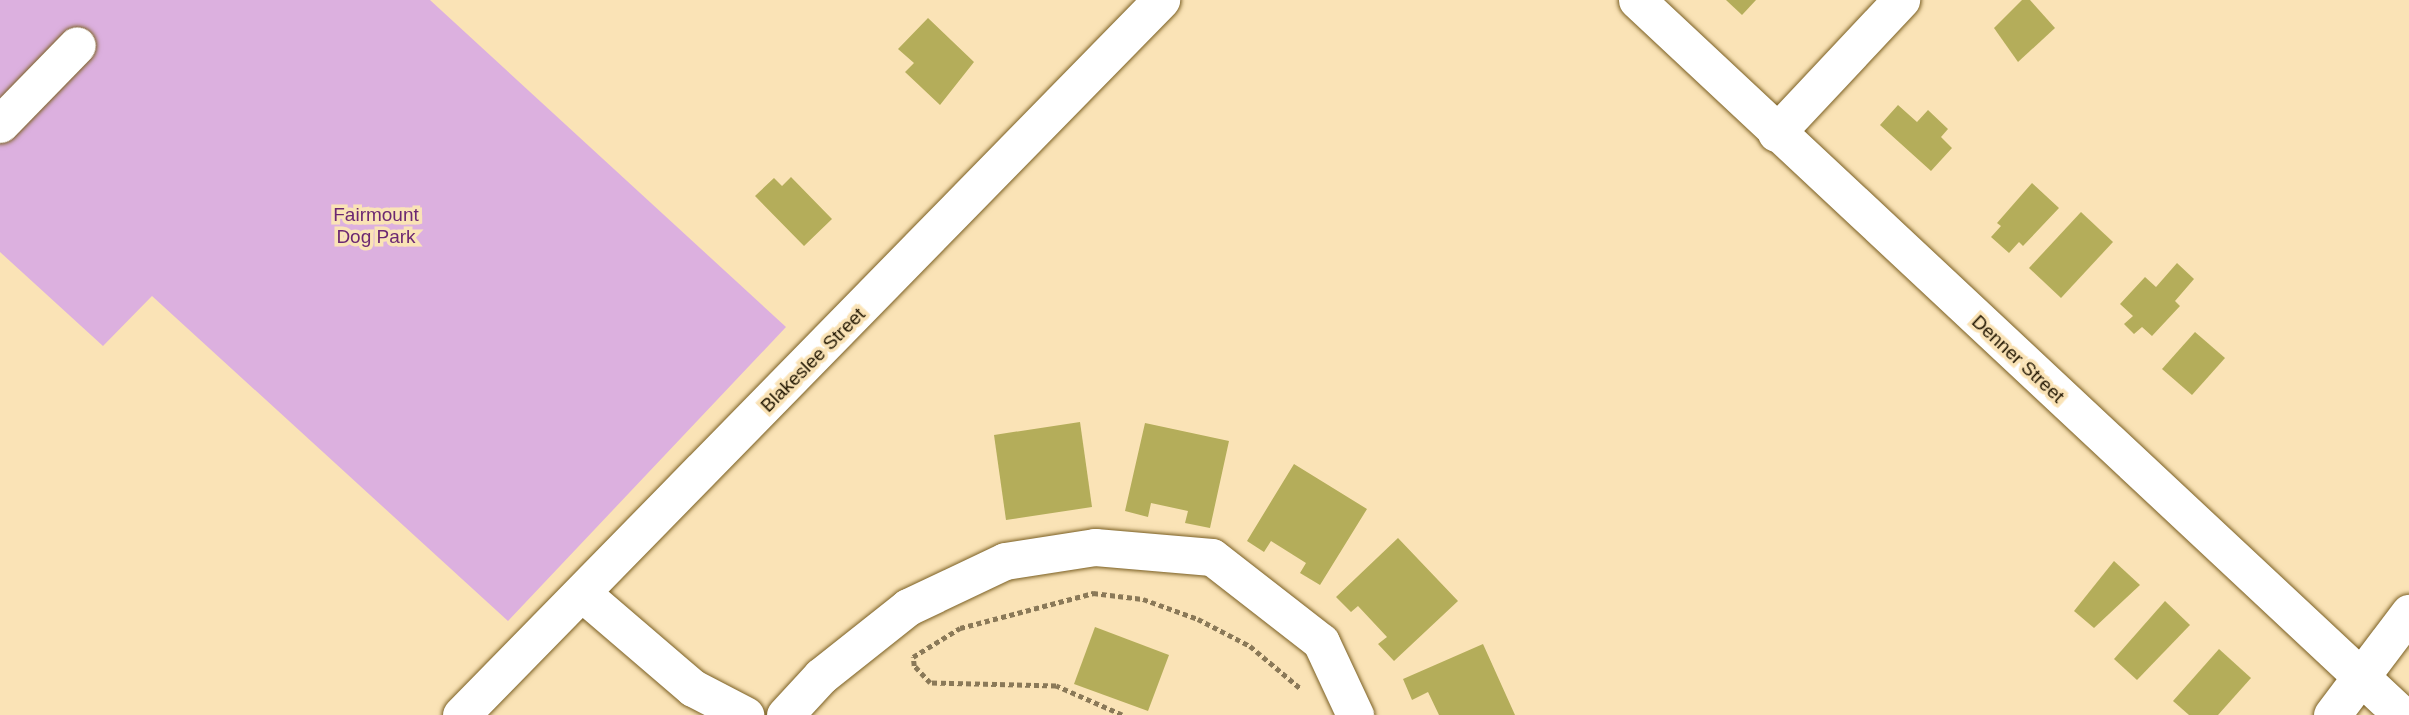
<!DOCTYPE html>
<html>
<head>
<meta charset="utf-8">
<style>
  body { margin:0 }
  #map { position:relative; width:2409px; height:715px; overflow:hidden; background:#fae3b6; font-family:Helvetica,sans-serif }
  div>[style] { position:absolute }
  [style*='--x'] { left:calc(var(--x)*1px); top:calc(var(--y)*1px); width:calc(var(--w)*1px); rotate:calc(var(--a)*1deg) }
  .green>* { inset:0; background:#dcb0df }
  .building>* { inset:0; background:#b4ad5a }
  .path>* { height:4.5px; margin-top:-2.25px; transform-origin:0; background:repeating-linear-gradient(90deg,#8a7958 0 5px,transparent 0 8.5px) }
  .roads { filter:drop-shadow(0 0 2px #7a5f23) drop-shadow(0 0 2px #7a5f23) }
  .minor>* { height:37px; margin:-18.5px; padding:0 18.5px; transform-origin:18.5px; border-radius:18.5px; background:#fff }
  span { translate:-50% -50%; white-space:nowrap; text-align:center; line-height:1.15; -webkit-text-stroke:7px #fae3b6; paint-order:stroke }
  .park-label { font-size:19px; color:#6c2872 }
  .street-label { font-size:19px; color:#201500 }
</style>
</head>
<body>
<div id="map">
  <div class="green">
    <i style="clip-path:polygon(0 0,430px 0,786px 327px,508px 621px,152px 296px,103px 346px,0 252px)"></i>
  </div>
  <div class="building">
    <i style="clip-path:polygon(1726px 0,1756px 0,1742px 15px)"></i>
    <i style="clip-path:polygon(2022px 0,2030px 0,2055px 28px,2018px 62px,1994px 28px)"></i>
    <i style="clip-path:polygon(928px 18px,974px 62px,940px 105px,905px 72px,914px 63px,898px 49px)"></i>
    <i style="clip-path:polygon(1898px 105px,1917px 122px,1928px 110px,1948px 129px,1941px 137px,1952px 148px,1931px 171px,1880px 125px)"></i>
    <i style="clip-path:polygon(791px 177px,832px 219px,804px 246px,755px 196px,774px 178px,782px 186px)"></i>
    <i style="clip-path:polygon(2032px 183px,2059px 208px,2023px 246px,2019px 242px,2009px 253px,1991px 237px,2001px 226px,1997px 223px)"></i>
    <i style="clip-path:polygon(2081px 212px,2113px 242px,2061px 298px,2029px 268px)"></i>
    <i style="clip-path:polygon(2177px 263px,2194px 279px,2175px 301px,2180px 306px,2152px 336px,2142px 327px,2134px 334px,2124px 324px,2133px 316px,2120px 304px,2145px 277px,2156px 287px)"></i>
    <i style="clip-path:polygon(2195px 332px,2225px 358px,2192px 395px,2162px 369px)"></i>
    <i style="clip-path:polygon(1080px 422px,1092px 507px,1006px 520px,994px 435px)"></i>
    <i style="clip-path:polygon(1145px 423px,1229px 441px,1210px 528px,1185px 523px,1188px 511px,1151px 503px,1148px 517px,1125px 511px)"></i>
    <i style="clip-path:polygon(1294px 464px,1367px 509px,1320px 585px,1300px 573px,1306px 563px,1271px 541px,1264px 552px,1247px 541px)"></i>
    <i style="clip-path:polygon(1398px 538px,1458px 601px,1394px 661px,1378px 644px,1387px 637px,1358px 606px,1351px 612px,1336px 597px)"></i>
    <i style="clip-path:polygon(2114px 561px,2140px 585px,2094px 628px,2074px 611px)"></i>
    <i style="clip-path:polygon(2165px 601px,2190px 625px,2137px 680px,2114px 659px)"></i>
    <i style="clip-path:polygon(1095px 627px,1169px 655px,1148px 711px,1074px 684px)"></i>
    <i style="clip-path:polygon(1483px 644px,1515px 715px,1439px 715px,1428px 692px,1412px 700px,1403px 679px)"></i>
    <i style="clip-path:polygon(2219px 649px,2251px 678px,2218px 715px,2189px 715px,2173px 701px)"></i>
  </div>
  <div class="path">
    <i style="--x:1122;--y:715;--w:72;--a:-156.3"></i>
    <i style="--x:1056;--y:686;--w:126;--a:-178.6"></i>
    <i style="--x:930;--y:683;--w:23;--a:-133"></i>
    <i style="--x:914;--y:666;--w:9;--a:-96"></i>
    <i style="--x:913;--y:657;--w:55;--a:-31.7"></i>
    <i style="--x:960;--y:628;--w:138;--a:-14.7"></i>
    <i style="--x:1093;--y:593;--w:50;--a:6.8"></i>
    <i style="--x:1143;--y:599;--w:59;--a:20"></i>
    <i style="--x:1198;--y:619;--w:59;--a:27.4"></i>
    <i style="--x:1250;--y:646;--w:65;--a:40"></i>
  </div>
  <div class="roads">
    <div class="minor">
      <i style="--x:1637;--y:0;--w:1047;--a:43.07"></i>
      <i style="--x:0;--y:124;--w:110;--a:-45.7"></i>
      <i style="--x:1776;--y:133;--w:183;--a:-46.8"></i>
      <i style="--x:582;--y:593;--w:146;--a:40.6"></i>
      <i style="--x:693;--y:688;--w:59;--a:27.4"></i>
      <i style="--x:461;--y:715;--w:1001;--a:-45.61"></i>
      <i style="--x:785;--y:715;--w:53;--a:-47.3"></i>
      <i style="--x:821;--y:676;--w:111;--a:-38.4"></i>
      <i style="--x:908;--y:607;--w:107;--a:-25.4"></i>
      <i style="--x:1005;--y:561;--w:91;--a:-8.8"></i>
      <i style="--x:1095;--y:547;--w:117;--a:4.9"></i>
      <i style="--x:1212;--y:557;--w:138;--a:37.9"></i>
      <i style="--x:1321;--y:642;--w:81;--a:65"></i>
      <i style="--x:2332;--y:715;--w:128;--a:-53"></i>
    </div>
  </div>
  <div class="park-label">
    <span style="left:376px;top:226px">Fairmount<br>Dog Park</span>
  </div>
  <div class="street-label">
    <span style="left:2018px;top:359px;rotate:43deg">Denner Street</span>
    <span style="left:813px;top:360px;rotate:-45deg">Blakeslee Street</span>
  </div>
</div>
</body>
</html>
